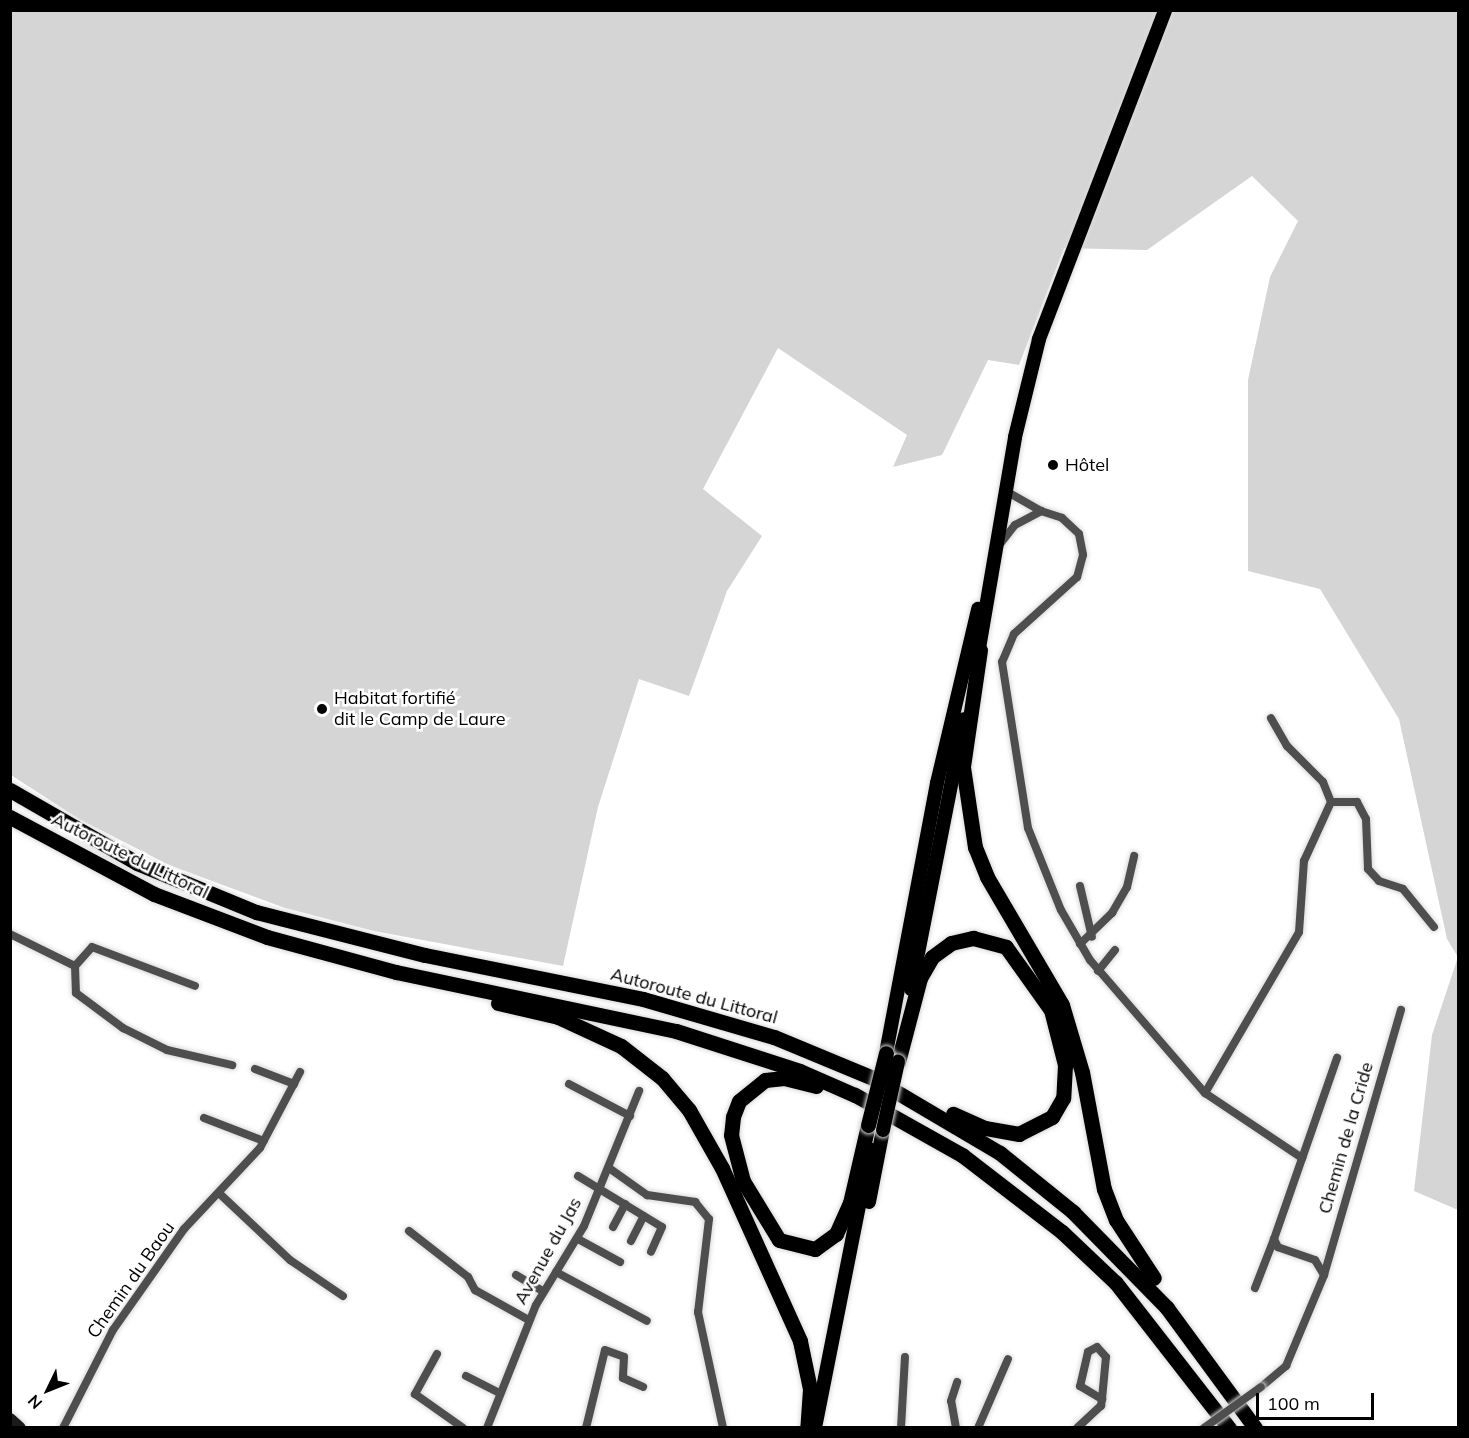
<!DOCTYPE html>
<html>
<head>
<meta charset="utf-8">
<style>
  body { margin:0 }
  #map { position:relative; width:1469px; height:1438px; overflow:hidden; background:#fff; font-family:Mulish,sans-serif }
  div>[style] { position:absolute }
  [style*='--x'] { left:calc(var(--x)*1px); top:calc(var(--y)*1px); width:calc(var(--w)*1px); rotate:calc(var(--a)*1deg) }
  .green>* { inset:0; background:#d5d5d5 }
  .roads { filter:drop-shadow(0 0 2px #dbdbdb) drop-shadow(0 0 2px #dbdbdb) }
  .street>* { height:8px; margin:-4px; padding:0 4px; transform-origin:4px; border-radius:4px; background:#4e4e4e }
  .secondary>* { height:12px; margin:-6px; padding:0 6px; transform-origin:6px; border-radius:6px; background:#1b1b1b }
  .primary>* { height:14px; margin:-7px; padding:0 7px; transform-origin:7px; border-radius:7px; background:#000 }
  .highway>* { height:15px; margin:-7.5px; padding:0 7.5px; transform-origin:7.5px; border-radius:7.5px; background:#000 }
  .bridges { filter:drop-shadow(0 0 2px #dbdbdb) drop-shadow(0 0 2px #dbdbdb) }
  .street-bridge>* { height:8px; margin:-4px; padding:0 4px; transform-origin:4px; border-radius:4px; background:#4e4e4e }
  .primary-bridge>* { height:14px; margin:-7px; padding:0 7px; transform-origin:7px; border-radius:7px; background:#000 }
  .highway-bridge>* { height:15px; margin:-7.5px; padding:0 7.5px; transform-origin:7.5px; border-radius:7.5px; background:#000 }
  .dots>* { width:16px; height:16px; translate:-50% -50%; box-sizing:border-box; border:3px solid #fff; border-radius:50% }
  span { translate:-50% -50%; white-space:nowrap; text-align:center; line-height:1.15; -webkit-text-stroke:5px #fff; paint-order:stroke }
  .poi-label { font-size:18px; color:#000 }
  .left { translate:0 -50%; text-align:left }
  .street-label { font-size:18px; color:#000 }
  .frame { position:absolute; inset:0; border:12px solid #000; pointer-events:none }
  .north { position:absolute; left:18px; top:1360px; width:60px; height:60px; -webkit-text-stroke:4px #fff; paint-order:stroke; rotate:227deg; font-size:16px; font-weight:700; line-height:24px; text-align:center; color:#000 }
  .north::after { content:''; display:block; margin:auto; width:21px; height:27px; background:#000; clip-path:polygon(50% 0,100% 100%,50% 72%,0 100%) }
  .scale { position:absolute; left:1256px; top:1393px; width:118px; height:27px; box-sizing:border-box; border:3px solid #000; border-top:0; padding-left:8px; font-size:18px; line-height:21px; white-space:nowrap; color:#000; -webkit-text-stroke:4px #fff; paint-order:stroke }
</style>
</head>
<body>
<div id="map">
  <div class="green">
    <i style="clip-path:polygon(10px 11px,1458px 11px,1458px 1210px,1414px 1191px,1432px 1035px,1458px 957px,1447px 939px,1399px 719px,1320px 589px,1248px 571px,1248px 380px,1270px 277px,1298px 221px,1252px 176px,1147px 250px,1064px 248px,1019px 365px,988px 360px,942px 455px,893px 467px,907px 435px,778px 348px,703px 489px,762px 536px,727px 591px,689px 696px,639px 679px,598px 807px,563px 966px,374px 931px,285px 908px,169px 865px,79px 819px,11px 775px)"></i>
  </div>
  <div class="roads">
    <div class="street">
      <i style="--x:1041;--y:511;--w:22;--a:18"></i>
      <i style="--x:1062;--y:518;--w:23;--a:43"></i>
      <i style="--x:1079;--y:534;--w:21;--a:79"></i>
      <i style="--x:1083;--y:555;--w:23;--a:105"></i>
      <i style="--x:1077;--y:577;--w:85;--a:137.9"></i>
      <i style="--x:1014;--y:634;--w:30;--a:113"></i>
      <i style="--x:1002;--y:662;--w:168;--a:81.1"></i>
      <i style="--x:1028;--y:828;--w:88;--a:68.1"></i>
      <i style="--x:1061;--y:910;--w:58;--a:59.9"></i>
      <i style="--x:1090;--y:960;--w:176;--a:49.2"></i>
      <i style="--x:1205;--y:1093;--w:186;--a:-59.7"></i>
      <i style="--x:1299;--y:932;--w:71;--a:-86"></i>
      <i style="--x:1304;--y:861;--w:65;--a:-65.4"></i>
      <i style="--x:1331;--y:802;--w:22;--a:-112"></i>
      <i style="--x:1323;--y:782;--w:51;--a:-135"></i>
      <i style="--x:1287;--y:746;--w:32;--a:-120"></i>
      <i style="--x:1000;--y:544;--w:24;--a:-52"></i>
      <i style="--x:1015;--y:525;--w:30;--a:-28"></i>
      <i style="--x:1041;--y:511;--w:43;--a:-150.4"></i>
      <i style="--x:1331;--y:802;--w:26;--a:0"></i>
      <i style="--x:1357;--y:802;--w:19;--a:62"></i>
      <i style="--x:1366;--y:819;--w:50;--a:87.7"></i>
      <i style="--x:1368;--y:869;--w:16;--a:47"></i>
      <i style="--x:1379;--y:881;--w:25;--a:18"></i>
      <i style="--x:1403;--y:889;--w:49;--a:50.8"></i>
      <i style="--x:1080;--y:886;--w:52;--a:76.8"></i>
      <i style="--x:10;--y:934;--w:72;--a:26.2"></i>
      <i style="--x:75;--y:966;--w:25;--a:-48"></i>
      <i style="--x:92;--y:947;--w:110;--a:20.7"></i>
      <i style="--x:1080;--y:944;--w:45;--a:-44.1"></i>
      <i style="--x:1112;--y:913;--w:30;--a:-60"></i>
      <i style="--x:1127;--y:887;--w:32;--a:-77"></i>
      <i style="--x:75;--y:966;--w:27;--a:88"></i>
      <i style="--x:76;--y:993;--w:59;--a:36.7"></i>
      <i style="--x:123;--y:1028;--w:49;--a:26.6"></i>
      <i style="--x:167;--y:1050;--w:67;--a:13"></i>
      <i style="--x:1098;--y:971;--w:27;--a:-51"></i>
      <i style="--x:255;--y:1069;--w:42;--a:21"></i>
      <i style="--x:569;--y:1084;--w:69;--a:27.7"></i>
      <i style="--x:1205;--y:1093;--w:117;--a:33.8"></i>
      <i style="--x:204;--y:1118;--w:64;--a:21"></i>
      <i style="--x:609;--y:1168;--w:47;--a:35.4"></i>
      <i style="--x:647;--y:1195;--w:49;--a:8.3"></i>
      <i style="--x:695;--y:1202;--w:22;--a:51"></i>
      <i style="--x:709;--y:1219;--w:94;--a:96.7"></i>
      <i style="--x:698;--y:1312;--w:119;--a:77.8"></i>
      <i style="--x:578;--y:1176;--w:98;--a:31.3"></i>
      <i style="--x:662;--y:1227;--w:27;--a:114"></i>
      <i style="--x:221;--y:1195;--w:95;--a:43.3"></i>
      <i style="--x:290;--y:1260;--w:64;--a:34.2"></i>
      <i style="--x:613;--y:1227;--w:26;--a:-62"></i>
      <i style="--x:409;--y:1231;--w:75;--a:37.9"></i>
      <i style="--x:468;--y:1277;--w:15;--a:62"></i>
      <i style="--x:475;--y:1290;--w:62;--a:29.1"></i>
      <i style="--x:578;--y:1239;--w:48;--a:28.7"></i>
      <i style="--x:631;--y:1241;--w:28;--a:-63"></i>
      <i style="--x:556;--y:1272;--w:103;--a:28.3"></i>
      <i style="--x:516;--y:1275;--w:31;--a:31"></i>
      <i style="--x:1324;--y:1275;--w:17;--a:-121"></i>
      <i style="--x:1315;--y:1260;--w:39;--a:-161"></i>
      <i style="--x:1278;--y:1247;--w:9;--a:-117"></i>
      <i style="--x:1274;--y:1239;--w:192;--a:-70.8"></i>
      <i style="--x:1255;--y:1288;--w:53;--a:-68.8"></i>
      <i style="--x:437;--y:1354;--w:46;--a:118.8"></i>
      <i style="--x:415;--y:1394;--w:59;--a:35.3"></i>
      <i style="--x:466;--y:1376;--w:37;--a:27"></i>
      <i style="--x:1261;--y:1387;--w:33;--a:-40"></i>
      <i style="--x:1286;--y:1366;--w:99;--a:-67.3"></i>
      <i style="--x:1324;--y:1275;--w:276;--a:-73.8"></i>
      <i style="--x:63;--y:1428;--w:110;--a:-63"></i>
      <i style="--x:113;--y:1330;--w:123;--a:-54.9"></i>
      <i style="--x:184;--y:1229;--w:111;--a:-46.8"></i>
      <i style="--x:260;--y:1148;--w:86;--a:-62.2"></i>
      <i style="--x:487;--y:1428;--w:132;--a:-68.3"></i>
      <i style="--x:536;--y:1305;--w:92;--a:-58.7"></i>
      <i style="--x:584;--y:1226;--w:146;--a:-67.8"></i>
      <i style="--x:586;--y:1428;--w:80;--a:-76.3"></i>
      <i style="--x:605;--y:1350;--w:20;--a:20"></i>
      <i style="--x:624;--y:1357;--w:21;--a:93"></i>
      <i style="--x:623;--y:1378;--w:22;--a:24"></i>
      <i style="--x:901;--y:1428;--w:71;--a:-86.8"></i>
      <i style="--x:956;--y:1428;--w:27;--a:-100"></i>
      <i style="--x:951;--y:1401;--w:20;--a:-72"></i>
      <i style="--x:978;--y:1428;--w:75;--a:-66.5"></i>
      <i style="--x:1077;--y:1428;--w:33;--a:-43"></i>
      <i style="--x:1101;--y:1406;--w:7;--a:-82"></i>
      <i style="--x:1102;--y:1399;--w:42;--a:-84.6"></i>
      <i style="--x:1106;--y:1357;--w:13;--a:-132"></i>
      <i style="--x:1097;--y:1347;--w:10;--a:151"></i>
      <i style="--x:1088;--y:1352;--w:35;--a:103"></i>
      <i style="--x:1080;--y:1386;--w:26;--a:31"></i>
    </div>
    <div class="secondary">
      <i style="--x:10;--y:1419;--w:13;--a:42"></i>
    </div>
    <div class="primary">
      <i style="--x:977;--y:660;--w:226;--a:-80.3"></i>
      <i style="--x:1015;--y:437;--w:101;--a:-76.2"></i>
      <i style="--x:1039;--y:339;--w:352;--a:-69"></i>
      <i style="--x:911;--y:989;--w:275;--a:-78.9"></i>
      <i style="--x:886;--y:1053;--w:275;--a:-79.3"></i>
      <i style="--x:937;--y:783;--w:179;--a:-76.7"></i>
      <i style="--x:869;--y:1202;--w:73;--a:-79"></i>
      <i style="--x:815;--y:1428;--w:284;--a:-78.8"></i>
    </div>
    <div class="highway">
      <i style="--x:980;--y:650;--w:118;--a:98.3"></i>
      <i style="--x:963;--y:767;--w:81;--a:81.5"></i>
      <i style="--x:975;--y:847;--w:32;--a:68"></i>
      <i style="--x:987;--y:877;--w:148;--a:59.6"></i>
      <i style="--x:1062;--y:1005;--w:70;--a:73.4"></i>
      <i style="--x:1082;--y:1072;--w:119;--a:79.4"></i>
      <i style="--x:1104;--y:1189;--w:33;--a:69"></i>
      <i style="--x:1116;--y:1220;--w:69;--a:56.8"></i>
      <i style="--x:10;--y:790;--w:146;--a:29.9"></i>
      <i style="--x:137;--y:863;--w:129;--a:22.4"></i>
      <i style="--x:256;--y:912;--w:174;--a:14.3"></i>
      <i style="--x:425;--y:955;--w:222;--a:11.4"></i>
      <i style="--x:643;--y:999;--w:136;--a:16.2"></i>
      <i style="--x:774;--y:1037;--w:107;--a:22.5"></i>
      <i style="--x:873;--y:1078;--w:147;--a:30.6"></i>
      <i style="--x:1000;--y:1153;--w:94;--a:38.9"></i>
      <i style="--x:1073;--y:1212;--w:134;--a:45.6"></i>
      <i style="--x:1167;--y:1308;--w:149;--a:53.7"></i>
      <i style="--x:10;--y:817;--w:163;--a:28.1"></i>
      <i style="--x:154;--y:894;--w:121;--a:20.8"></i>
      <i style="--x:267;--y:937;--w:134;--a:15.2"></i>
      <i style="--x:396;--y:972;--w:286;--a:11.9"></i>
      <i style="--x:676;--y:1031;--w:130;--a:17.9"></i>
      <i style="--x:800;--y:1071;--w:60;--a:23.6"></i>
      <i style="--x:855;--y:1095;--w:123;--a:29.3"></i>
      <i style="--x:962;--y:1155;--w:126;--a:37.6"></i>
      <i style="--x:1062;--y:1232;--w:74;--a:43.4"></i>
      <i style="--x:1116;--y:1283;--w:184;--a:52.1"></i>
      <i style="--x:498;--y:1003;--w:62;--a:13.1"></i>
      <i style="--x:558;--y:1017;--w:69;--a:24.7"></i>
      <i style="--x:621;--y:1046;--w:52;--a:38"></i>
      <i style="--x:662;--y:1078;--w:42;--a:49.8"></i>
      <i style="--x:689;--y:1110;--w:67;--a:60.4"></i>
      <i style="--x:722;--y:1168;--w:190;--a:65.7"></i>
      <i style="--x:800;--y:1341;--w:49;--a:78.2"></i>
      <i style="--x:810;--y:1389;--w:39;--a:94"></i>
      <i style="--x:898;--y:1062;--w:87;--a:-75.3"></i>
      <i style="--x:920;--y:978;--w:24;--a:-60"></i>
      <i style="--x:932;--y:957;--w:24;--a:-36"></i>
      <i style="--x:951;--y:943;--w:23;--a:-13"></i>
      <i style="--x:973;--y:938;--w:34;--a:15"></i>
      <i style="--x:1006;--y:947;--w:77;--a:54.5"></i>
      <i style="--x:1051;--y:1010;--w:57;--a:75.7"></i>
      <i style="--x:1065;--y:1065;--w:33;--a:93"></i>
      <i style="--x:1063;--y:1098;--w:22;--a:120"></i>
      <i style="--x:1052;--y:1117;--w:37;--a:153"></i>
      <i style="--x:1019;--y:1134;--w:35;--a:-170"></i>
      <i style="--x:985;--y:1128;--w:35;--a:-156"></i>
      <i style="--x:816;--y:1086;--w:33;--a:-166"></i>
      <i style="--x:784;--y:1078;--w:19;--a:174"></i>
      <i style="--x:765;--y:1080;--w:33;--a:141"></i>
      <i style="--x:739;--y:1101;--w:17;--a:111"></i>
      <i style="--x:733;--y:1117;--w:18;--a:96"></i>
      <i style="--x:731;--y:1135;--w:48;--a:75.4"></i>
      <i style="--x:743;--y:1181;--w:69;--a:58.6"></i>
      <i style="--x:779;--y:1240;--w:37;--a:14"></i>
      <i style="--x:815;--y:1249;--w:26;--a:-36"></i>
      <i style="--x:836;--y:1234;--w:34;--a:-66"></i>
      <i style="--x:850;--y:1203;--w:80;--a:-77"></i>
    </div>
  </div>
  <div class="bridges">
    <div class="street-bridge">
      <i style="--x:1204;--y:1428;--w:70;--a:-35.7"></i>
    </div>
    <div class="primary-bridge">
      <i style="--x:883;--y:1130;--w:70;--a:-77.6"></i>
    </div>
    <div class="highway-bridge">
      <i style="--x:868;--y:1125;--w:74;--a:-76"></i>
    </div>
  </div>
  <div class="dots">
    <i style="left:1053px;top:465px;background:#000"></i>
    <i style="left:322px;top:709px;background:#000"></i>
  </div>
  <div class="poi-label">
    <span class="left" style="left:1065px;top:465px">Hôtel</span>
    <span class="left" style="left:334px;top:709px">Habitat fortifié<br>dit le Camp de Laure</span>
  </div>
  <div class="street-label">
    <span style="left:130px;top:856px;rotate:26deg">Autoroute du Littoral</span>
    <span style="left:694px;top:996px;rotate:15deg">Autoroute du Littoral</span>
    <span style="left:1346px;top:1138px;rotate:-74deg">Chemin de la Cride</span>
    <span style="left:548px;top:1251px;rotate:-61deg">Avenue du Jas</span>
    <span style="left:131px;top:1280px;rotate:-55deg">Chemin du Baou</span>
  </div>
  <div class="frame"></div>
  <div class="north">N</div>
  <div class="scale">100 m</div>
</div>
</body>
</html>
